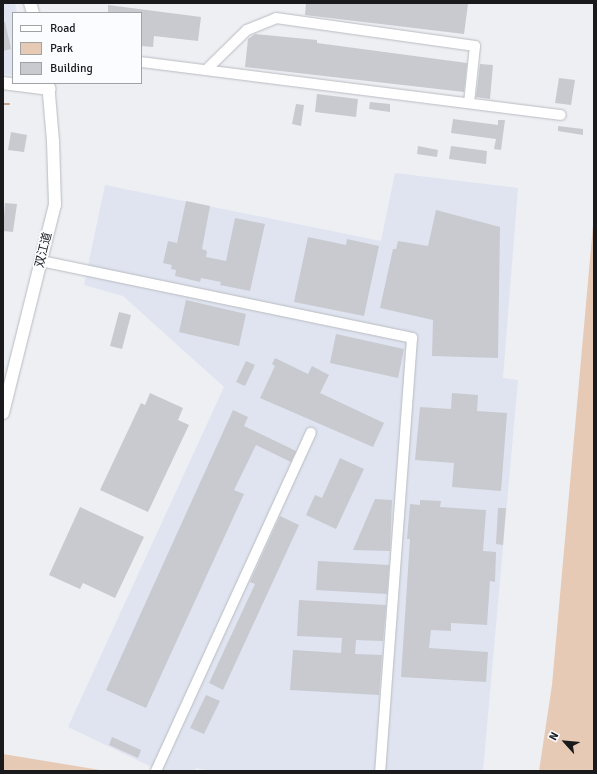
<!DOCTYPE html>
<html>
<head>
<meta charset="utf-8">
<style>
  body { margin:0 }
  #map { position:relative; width:597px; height:774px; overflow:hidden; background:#edeff3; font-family:Signika,"Noto Sans SC",sans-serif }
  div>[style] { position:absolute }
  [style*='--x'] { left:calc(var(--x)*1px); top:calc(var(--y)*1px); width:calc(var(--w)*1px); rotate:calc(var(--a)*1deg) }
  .built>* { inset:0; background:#dfe4f0 }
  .green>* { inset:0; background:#e7cab5 }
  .stream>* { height:2px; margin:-1px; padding:0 1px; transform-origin:1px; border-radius:1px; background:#c8a68d }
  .building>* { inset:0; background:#c8cacf }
  .roads { filter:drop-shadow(0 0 1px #b9bbc0) drop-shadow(0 0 1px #b9bbc0) }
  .minor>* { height:10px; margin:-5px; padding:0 5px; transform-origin:5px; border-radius:5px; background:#fff }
  .major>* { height:12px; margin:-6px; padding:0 6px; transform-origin:6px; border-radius:6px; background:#fff }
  span { translate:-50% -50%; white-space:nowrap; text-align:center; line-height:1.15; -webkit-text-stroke:3px #fbfcff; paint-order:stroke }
  .street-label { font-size:12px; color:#1a1a1c }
  .frame { position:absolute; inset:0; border:4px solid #1a1a1c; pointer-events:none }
  .legend { position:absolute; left:12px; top:12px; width:130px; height:72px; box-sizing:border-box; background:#fbfcff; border:1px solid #a1a2a4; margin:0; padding:5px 7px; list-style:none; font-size:12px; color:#1a1a1c }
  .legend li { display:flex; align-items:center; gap:8px; height:20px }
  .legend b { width:20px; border:1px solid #a1a2a4 }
  .north { position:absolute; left:545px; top:722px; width:40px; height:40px; -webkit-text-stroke:3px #fbfcff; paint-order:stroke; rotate:297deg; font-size:11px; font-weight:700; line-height:16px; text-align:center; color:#1a1a1c }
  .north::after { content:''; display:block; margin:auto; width:14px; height:18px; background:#1a1a1c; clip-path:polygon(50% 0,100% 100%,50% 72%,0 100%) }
</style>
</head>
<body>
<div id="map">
  <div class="built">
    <i style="clip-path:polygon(3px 3px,15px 3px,17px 13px,13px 13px,13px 75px,3px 74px)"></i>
    <i style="clip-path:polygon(395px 173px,518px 188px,503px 378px,518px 380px,483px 771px,210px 771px,196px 768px,194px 771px,160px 771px,68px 727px,224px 387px,123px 296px,84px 285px,105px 185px,381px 241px)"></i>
  </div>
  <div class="green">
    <i style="clip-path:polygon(594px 214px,594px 771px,539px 771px,552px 685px)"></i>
    <i style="clip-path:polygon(3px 754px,106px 771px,3px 771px)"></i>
  </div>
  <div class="stream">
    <i style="--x:3;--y:104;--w:6;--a:0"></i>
  </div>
  <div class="building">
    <i style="clip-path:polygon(306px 3px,457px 3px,468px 4px,464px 34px,305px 15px)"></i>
    <i style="clip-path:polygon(108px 5px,201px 17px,198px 41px,154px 36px,153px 47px,141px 46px,141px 13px,108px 13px)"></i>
    <i style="clip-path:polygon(3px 22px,5px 22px,11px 49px,3px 51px)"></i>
    <i style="clip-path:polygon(255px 34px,317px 40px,317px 43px,467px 63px,464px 92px,245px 67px,248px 39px)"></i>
    <i style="clip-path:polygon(480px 64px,493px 65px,490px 99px,476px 97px)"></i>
    <i style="clip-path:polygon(559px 78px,575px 80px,571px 105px,555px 103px)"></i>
    <i style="clip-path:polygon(317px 94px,358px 99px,356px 117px,315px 112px)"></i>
    <i style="clip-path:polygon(370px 102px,390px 104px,390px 112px,369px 109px)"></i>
    <i style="clip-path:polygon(296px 104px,304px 105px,301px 126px,292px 124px)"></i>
    <i style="clip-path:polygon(453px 119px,498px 125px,498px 120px,505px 120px,501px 150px,494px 149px,496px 139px,451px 133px)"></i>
    <i style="clip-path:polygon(558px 126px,583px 129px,583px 135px,558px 131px)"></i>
    <i style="clip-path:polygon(11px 132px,27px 135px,24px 152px,8px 150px)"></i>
    <i style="clip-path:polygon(418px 146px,438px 150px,437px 157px,417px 154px)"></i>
    <i style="clip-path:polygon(451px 146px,487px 151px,486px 164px,449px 159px)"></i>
    <i style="clip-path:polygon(186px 201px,210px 206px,202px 249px,207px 251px,206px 257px,226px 261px,235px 218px,265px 224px,250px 291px,220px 285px,221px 282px,201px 278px,200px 282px,175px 276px,176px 270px,171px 269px,172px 265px,163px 263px,168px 241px,177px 243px)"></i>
    <i style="clip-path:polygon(5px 203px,17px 204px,13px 232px,3px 231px)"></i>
    <i style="clip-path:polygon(436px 210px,500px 227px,498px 358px,432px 356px,433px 320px,380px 308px,393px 249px,396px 249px,398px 241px,428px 246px)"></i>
    <i style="clip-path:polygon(308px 237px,346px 245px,347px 239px,379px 246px,364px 316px,294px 302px)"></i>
    <i style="clip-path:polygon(186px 300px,246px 314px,239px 346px,179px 332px)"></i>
    <i style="clip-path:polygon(119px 312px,131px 315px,122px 349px,110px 346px)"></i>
    <i style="clip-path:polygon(336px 334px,404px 349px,398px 378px,330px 363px)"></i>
    <i style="clip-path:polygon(275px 358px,308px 374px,312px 366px,329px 375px,320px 393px,384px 423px,373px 447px,260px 398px,275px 366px,272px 364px)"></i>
    <i style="clip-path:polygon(246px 361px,255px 365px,245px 386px,236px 382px)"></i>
    <i style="clip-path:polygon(150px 393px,183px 408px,178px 420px,189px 425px,148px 512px,100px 490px,141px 403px,145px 405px)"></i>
    <i style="clip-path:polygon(452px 393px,478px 395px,477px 411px,507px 413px,501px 491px,452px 487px,454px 463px,415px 460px,420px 407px,451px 409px)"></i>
    <i style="clip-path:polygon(233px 410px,248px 417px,244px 426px,296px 451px,291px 462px,256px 445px,234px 490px,244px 494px,146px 708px,106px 690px)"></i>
    <i style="clip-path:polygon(340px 458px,364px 469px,336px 529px,306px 515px,315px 495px,322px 498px)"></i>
    <i style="clip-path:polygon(375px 499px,392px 500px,390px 551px,353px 550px)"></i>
    <i style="clip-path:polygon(420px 500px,441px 501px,440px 507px,486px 510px,483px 551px,496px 552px,495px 582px,490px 581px,487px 625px,451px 623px,451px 631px,431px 630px,429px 648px,488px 652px,486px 682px,401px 677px,410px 539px,407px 539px,410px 504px,420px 505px)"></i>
    <i style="clip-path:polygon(80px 507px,144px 537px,115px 598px,83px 583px,80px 589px,49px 575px)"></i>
    <i style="clip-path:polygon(498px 508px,506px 508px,503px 545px,496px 544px)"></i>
    <i style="clip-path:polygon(280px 516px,299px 525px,223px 690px,209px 683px,255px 584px,250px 582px)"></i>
    <i style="clip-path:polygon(318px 561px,389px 565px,387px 594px,316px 590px)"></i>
    <i style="clip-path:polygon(299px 600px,386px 605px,383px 641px,356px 640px,355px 654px,382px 655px,379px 695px,290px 690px,293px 650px,341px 653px,342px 638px,297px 636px)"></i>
    <i style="clip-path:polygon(206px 695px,220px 701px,204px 734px,190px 728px)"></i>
    <i style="clip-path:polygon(112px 737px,141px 750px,138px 758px,109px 745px)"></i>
  </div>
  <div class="roads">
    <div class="minor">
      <i style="--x:141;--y:62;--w:423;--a:7.2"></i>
      <i style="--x:206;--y:70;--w:57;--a:-44.3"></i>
      <i style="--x:247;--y:30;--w:31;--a:-22"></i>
      <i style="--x:276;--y:18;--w:201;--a:8"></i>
      <i style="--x:475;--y:46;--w:57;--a:96"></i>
      <i style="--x:41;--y:261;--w:379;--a:11.7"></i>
      <i style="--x:412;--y:338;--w:434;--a:94.2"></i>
      <i style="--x:156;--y:771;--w:372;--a:-65.4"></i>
    </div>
    <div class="major">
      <i style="--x:30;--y:3;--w:10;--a:73"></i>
      <i style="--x:3;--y:83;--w:47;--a:7.3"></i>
      <i style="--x:3;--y:413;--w:214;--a:-76"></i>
      <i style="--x:55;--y:205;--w:64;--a:-91.8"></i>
      <i style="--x:53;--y:141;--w:58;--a:-94.9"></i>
    </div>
  </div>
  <div class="street-label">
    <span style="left:44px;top:250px;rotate:-76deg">双江道</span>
  </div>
  <div class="frame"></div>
  <ul class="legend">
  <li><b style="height:5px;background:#fff"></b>Road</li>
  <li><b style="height:11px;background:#e7cab5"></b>Park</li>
  <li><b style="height:11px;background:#c8cacf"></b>Building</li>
  </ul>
  <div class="north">N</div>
</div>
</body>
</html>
